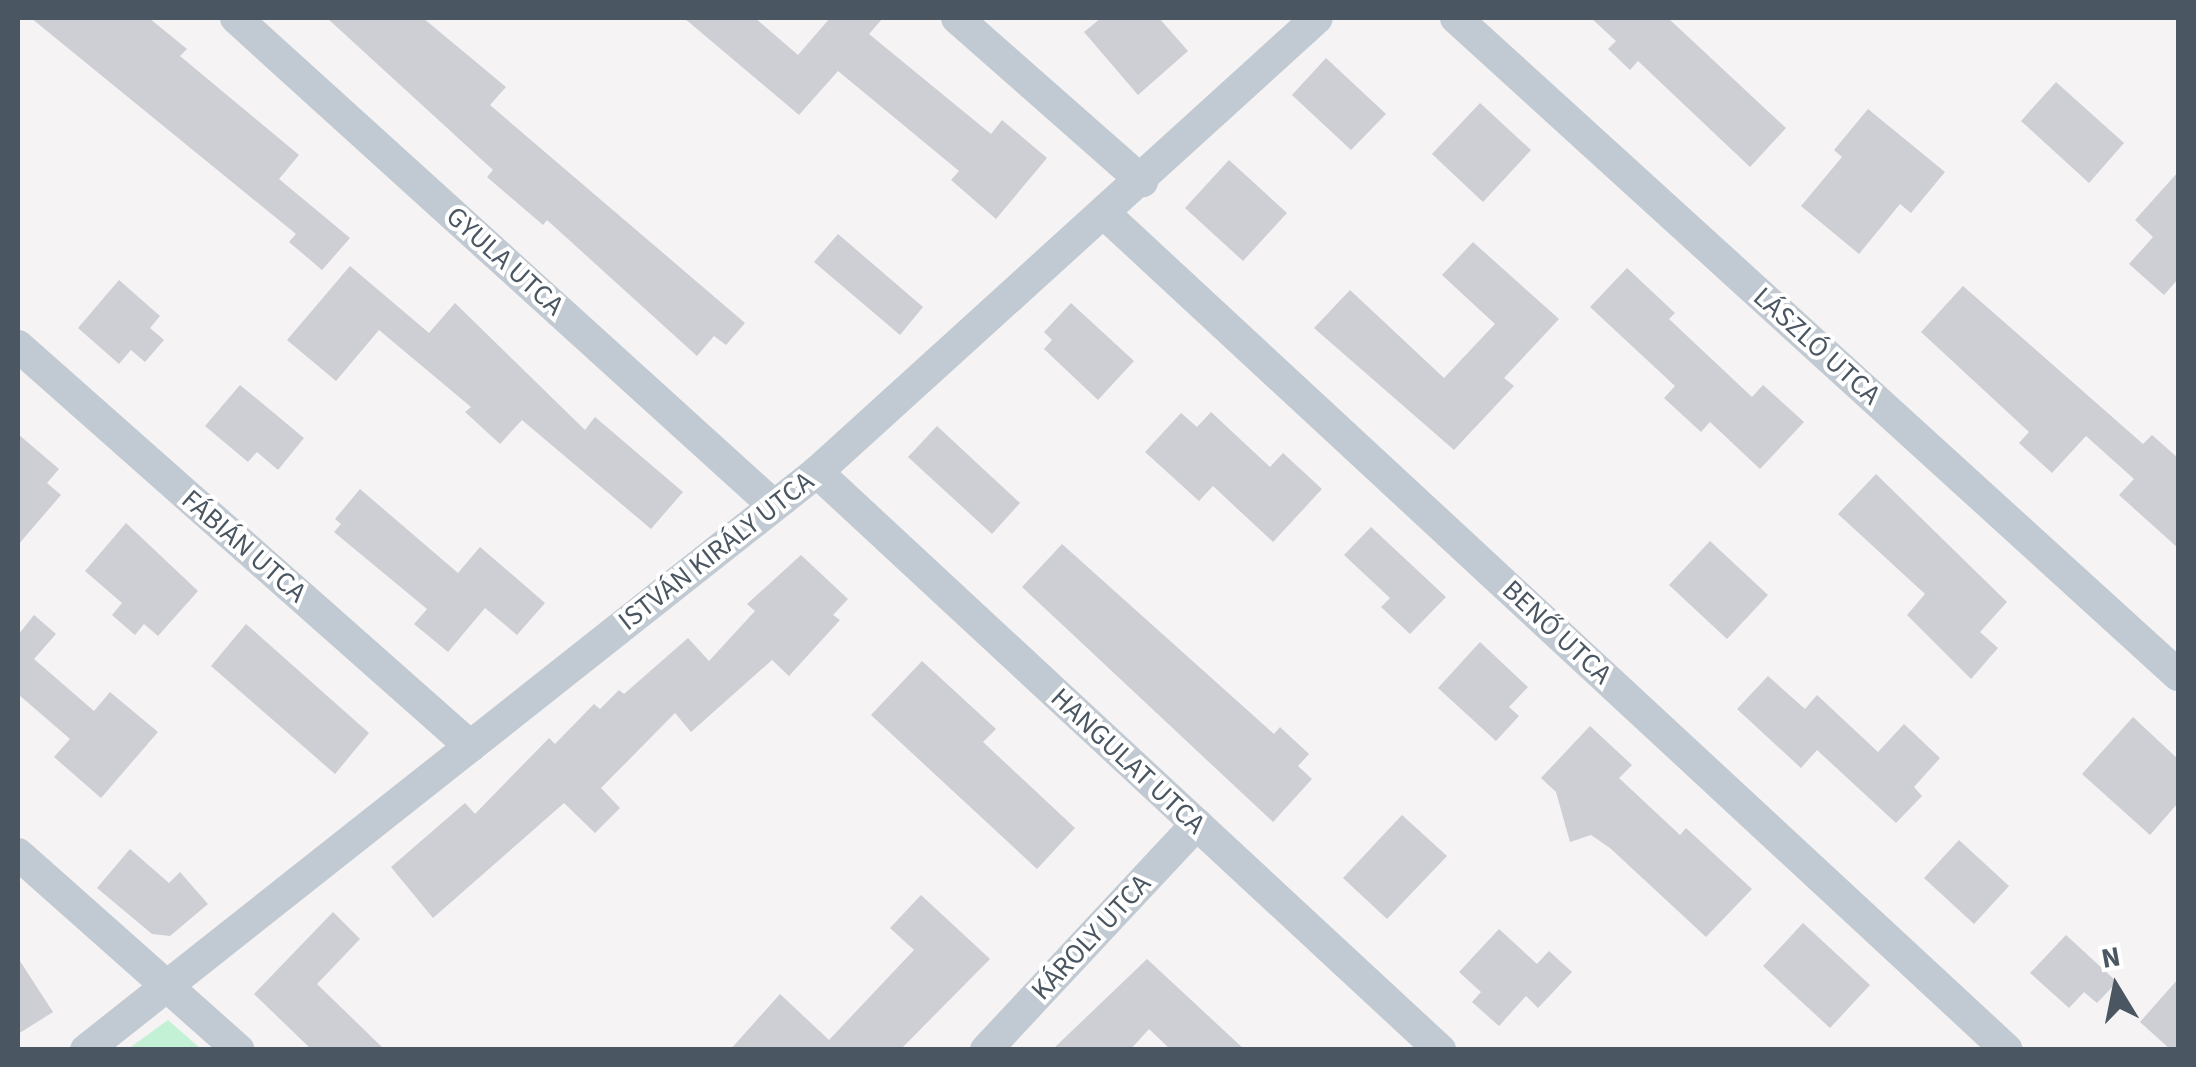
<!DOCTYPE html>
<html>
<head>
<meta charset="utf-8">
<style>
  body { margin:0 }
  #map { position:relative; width:2196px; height:1067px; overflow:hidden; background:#f5f3f3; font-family:"Source Sans 3",sans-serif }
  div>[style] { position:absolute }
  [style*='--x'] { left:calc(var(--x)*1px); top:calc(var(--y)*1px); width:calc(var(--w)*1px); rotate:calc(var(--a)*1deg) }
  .green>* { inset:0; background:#c3f1d5 }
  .building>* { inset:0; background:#cdcfd5 }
  .minor>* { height:32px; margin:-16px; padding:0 16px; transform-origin:16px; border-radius:16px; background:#c1cad2 }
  span { translate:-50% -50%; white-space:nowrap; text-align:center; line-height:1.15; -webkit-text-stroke:8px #fff; paint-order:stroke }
  .street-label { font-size:28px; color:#4a5661 }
  .frame { position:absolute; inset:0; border:20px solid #4a5661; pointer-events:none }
  .north { position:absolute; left:2066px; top:937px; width:100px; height:100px; -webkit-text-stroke:8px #fff; paint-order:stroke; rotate:350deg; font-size:28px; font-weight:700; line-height:40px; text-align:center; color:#4a5661 }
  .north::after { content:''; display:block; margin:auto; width:35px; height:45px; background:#4a5661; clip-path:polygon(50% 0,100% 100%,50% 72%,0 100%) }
</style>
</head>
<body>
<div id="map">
  <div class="green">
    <i style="clip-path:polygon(168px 1020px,201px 1049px,128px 1049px)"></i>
  </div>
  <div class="building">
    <i style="clip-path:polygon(31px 18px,149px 18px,187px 49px,180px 56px,299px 155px,279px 179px,350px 238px,322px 270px,289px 242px,296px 234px)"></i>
    <i style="clip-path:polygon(327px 18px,423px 18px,506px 87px,490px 105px,745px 323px,726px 345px,714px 336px,697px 356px,547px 220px,543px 225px,487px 177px,493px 170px)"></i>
    <i style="clip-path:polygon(684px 18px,755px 18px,798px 55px,830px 18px,883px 18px,869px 34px,991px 134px,1002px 120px,1047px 158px,996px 219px,951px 180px,959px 171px,838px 71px,799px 115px)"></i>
    <i style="clip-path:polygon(1101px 18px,1159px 18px,1188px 51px,1138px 95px,1084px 32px)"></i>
    <i style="clip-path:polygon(1591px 18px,1668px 18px,1786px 128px,1750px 167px,1638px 61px,1630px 70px,1608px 49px,1616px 41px)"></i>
    <i style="clip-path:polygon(1326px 58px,1386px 114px,1351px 150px,1292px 95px)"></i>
    <i style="clip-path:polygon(2056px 82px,2124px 143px,2089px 183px,2021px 121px)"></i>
    <i style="clip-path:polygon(1480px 103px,1531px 150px,1483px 202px,1432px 154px)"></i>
    <i style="clip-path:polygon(1868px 109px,1945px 172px,1911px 213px,1900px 204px,1859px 254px,1801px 206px,1842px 157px,1834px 150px)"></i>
    <i style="clip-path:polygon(1229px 160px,1287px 213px,1243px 261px,1185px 208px)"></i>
    <i style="clip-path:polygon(2178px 172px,2178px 279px,2164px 295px,2129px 264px,2153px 237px,2135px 220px)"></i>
    <i style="clip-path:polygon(838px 234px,923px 307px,900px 335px,814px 262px)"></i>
    <i style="clip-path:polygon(1473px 242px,1559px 319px,1504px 378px,1514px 386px,1454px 450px,1314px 328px,1350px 290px,1444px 378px,1495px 324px,1442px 275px)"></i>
    <i style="clip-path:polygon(350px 266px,429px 333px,455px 303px,585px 430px,595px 417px,683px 492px,651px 529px,522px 420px,500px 444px,465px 412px,471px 407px,379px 330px,336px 381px,287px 340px)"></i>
    <i style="clip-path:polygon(1627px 268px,1675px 313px,1669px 319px,1752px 397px,1763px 385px,1804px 422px,1760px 469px,1710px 422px,1701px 432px,1664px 398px,1675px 386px,1590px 307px)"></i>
    <i style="clip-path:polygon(119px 280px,160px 316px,150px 328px,164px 340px,145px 362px,131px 350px,119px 364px,78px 328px)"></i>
    <i style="clip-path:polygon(1963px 286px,2143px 444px,2152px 435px,2178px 458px,2178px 548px,2119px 495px,2134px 479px,2086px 436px,2052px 473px,2019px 443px,2029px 432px,1921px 332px)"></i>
    <i style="clip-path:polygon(1071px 303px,1134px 361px,1098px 400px,1044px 349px,1052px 340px,1044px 332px)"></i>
    <i style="clip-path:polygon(240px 385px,304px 438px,278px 470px,257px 452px,248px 462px,205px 426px)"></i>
    <i style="clip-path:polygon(1211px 412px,1270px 467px,1283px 453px,1322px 489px,1273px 542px,1213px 486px,1199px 501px,1145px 452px,1181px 413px,1197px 427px)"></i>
    <i style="clip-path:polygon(937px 426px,1020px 503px,992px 534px,908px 457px)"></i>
    <i style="clip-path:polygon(18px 434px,59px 469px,47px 483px,61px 495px,18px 545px)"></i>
    <i style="clip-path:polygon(1876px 474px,2007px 602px,1980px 632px,1998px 648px,1971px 679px,1907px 615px,1925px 594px,1838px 514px)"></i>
    <i style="clip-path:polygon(360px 489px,458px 573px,480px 547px,545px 603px,517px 635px,485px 608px,448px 652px,414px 624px,427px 609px,334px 532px,341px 524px,335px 519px)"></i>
    <i style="clip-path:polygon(126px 523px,198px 591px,158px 636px,144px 624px,135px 635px,112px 615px,122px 603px,85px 571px)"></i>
    <i style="clip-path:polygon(1371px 527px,1446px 597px,1410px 634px,1381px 607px,1390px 598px,1344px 555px)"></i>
    <i style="clip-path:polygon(1710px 541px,1768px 595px,1727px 639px,1669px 585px)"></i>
    <i style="clip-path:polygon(1062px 544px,1274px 734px,1280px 727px,1309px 754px,1298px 766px,1312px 779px,1273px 822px,1022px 587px)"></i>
    <i style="clip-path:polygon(801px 555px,848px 599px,833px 615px,840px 620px,789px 676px,772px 660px,691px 732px,675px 713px,601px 788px,620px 808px,595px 833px,564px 803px,433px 918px,391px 867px,465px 803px,475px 814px,549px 738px,555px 744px,594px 704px,600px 709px,619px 690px,624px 694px,688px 638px,709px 661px,755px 611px,747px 604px)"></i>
    <i style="clip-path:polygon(34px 615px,56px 634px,34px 659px,94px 711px,110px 692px,158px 732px,101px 798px,54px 757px,70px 739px,18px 694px,18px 635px)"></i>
    <i style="clip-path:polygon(246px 624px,369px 733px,335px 774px,211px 666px)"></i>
    <i style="clip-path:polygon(1480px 642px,1528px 687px,1509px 707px,1519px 716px,1496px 741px,1438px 688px)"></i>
    <i style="clip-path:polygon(922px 661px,996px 729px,983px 742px,1075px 828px,1037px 869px,871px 715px)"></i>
    <i style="clip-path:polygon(1768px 676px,1805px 709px,1817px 695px,1878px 752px,1904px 724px,1940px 758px,1914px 787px,1922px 796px,1896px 823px,1817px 750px,1801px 768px,1737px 709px)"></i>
    <i style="clip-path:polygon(2133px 717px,2178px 759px,2178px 803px,2150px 835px,2082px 774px)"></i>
    <i style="clip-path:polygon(1590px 726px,1632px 765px,1619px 778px,1680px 835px,1686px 828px,1752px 889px,1706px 937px,1610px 848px,1591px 835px,1570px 842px,1556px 792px,1541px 778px)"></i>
    <i style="clip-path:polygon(1402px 815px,1447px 856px,1387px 919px,1343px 878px)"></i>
    <i style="clip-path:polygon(1959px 840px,2009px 886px,1974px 924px,1924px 878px)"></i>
    <i style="clip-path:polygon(130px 849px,169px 883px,180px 872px,208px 904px,170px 936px,152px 934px,97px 888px)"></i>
    <i style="clip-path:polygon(921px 895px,990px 959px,900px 1050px,730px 1050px,780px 994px,829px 1040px,914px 950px,890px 928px)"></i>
    <i style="clip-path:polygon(333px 912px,360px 939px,317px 984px,385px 1050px,312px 1050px,254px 994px)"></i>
    <i style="clip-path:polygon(1803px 923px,1870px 985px,1830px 1028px,1763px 966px)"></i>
    <i style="clip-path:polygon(1499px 929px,1537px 964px,1549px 951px,1572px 972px,1538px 1008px,1526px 996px,1499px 1026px,1472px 1002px,1481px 992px,1459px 972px)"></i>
    <i style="clip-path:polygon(2066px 935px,2117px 982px,2097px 1003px,2084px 992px,2069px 1008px,2030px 973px)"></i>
    <i style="clip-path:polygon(18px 958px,53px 1012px,18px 1034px)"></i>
    <i style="clip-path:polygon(1147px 959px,1245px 1050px,1171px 1050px,1149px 1029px,1130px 1050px,1052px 1050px)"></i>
    <i style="clip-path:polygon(2178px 979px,2178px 1050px,2171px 1050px,2140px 1022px)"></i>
  </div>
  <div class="minor">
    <i style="--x:236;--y:18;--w:725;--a:42.2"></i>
    <i style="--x:957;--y:18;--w:247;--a:41.4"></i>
    <i style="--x:1456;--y:18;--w:976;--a:42.3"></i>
    <i style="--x:1106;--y:215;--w:1228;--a:42.82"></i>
    <i style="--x:18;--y:346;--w:604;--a:41.51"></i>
    <i style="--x:817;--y:472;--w:850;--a:42.85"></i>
    <i style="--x:18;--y:854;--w:295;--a:41.6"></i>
    <i style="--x:86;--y:1050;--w:932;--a:-38.33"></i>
    <i style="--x:817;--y:472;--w:675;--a:-42.24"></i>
    <i style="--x:986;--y:1050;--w:309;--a:-47"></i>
  </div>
  <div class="street-label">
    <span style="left:505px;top:261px;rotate:42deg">GYULA UTCA</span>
    <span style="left:1817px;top:346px;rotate:42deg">LÁSZLÓ UTCA</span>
    <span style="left:244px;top:546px;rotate:41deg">FÁBIÁN UTCA</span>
    <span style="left:716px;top:551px;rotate:-38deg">ISTVÁN KIRÁLY UTCA</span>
    <span style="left:1557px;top:632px;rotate:43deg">BENŐ UTCA</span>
    <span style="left:1128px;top:761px;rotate:43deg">HANGULAT UTCA</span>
    <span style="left:1091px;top:937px;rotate:-47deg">KÁROLY UTCA</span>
  </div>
  <div class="frame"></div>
  <div class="north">N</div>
</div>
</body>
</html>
